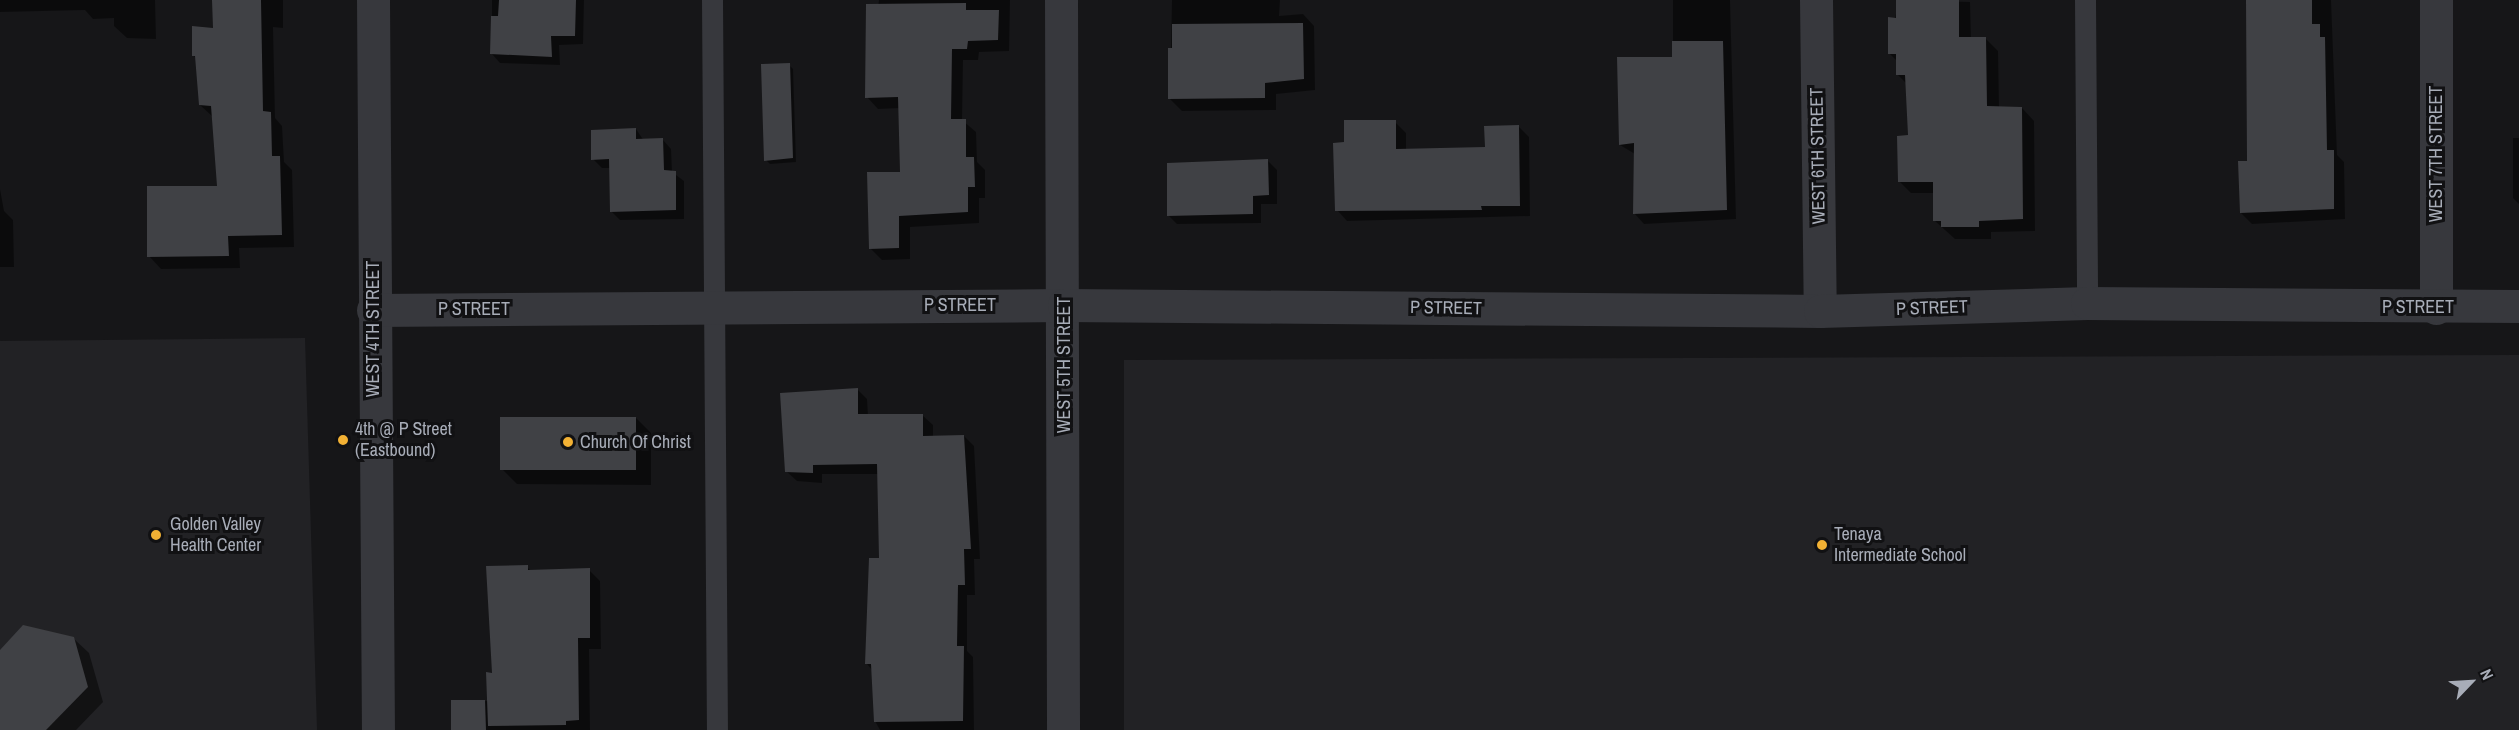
<!DOCTYPE html>
<html>
<head>
<meta charset="utf-8">
<style>
  body { margin:0 }
  #map { position:relative; width:2519px; height:730px; overflow:hidden; background:#161618; font-family:"Archivo Narrow",sans-serif }
  div>[style] { position:absolute }
  [style*='--x'] { left:calc(var(--x)*1px); top:calc(var(--y)*1px); width:calc(var(--w)*1px); rotate:calc(var(--a)*1deg) }
  .built>* { inset:0; background:#222225 }
  .shadow>* { inset:0; background:#0007 }
  .building>* { inset:0; background:#404145 }
  .lane>* { height:21px; margin:-10.5px; padding:0 10.5px; transform-origin:10.5px; border-radius:10.5px; background:#37383d }
  .street>* { height:33px; margin:-16.5px; padding:0 16.5px; transform-origin:16.5px; border-radius:16.5px; background:#37383d }
  .dots>* { width:16px; height:16px; translate:-50% -50%; box-sizing:border-box; border:3px solid #111113; border-radius:50% }
  span { translate:-50% -50%; white-space:nowrap; text-align:center; line-height:1.15; -webkit-text-stroke:6px #111113; paint-order:stroke }
  .street-label { font-size:18px; color:#a8adb8 }
  .poi-label { font-size:18px; color:#a8adb8 }
  .left { translate:0 -50%; text-align:left }
  .north { position:absolute; left:2441px; top:652px; width:60px; height:60px; -webkit-text-stroke:4px #111113; paint-order:stroke; rotate:65deg; font-size:16px; font-weight:700; line-height:24px; text-align:center; color:#a8adb8 }
  .north::after { content:''; display:block; margin:auto; width:21px; height:27px; background:#a8adb8; clip-path:polygon(50% 0,100% 100%,50% 72%,0 100%) }
</style>
</head>
<body>
<div id="map">
  <div class="built">
    <i style="clip-path:polygon(305px 338px,317px 730px,0 730px,0 341px)"></i>
    <i style="clip-path:polygon(2519px 355px,2519px 730px,1124px 730px,1124px 360px)"></i>
  </div>
  <div class="shadow">
    <i style="clip-path:polygon(0 0,155px 0,156px 39px,127px 38px,114px 26px,114px 18px,93px 19px,85px 10px,0 12px)"></i>
    <i style="clip-path:polygon(213px 0,283px 0,283px 28px,273px 27px,275px 118px,282px 126px,284px 162px,292px 170px,294px 247px,239px 248px,240px 268px,161px 269px,149px 256px,219px 188px,213px 117px,200px 105px,197px 59px,193px 55px,214px 29px)"></i>
    <i style="clip-path:polygon(492px 0,584px 0,583px 44px,559px 45px,560px 65px,500px 63px,492px 54px)"></i>
    <i style="clip-path:polygon(879px 0,1010px 0,1009px 51px,979px 52px,978px 60px,963px 60px,962px 120px,976px 132px,977px 162px,985px 170px,985px 198px,979px 198px,979px 223px,910px 227px,910px 259px,882px 260px,870px 248px,901px 174px,900px 108px,878px 109px,867px 97px)"></i>
    <i style="clip-path:polygon(1172px 0,1280px 0,1279px 16px,1303px 14px,1314px 26px,1315px 90px,1276px 94px,1276px 110px,1182px 111px,1170px 99px)"></i>
    <i style="clip-path:polygon(1673px 0,1730px 0,1736px 219px,1644px 224px,1634px 213px,1635px 154px,1620px 145px,1673px 59px)"></i>
    <i style="clip-path:polygon(1898px 0,1970px 2px,1971px 39px,1986px 39px,1998px 51px,1999px 107px,2022px 108px,2034px 121px,2035px 231px,1991px 232px,1991px 239px,1955px 239px,1935px 221px,1935px 193px,1911px 193px,1899px 181px,1910px 137px,1907px 84px,1897px 74px,1897px 61px,1890px 54px)"></i>
    <i style="clip-path:polygon(2247px 0,2331px 0,2337px 155px,2344px 162px,2345px 219px,2252px 224px,2241px 213px,2248px 162px)"></i>
    <i style="clip-path:polygon(789px 65px,793px 69px,796px 162px,770px 164px,766px 160px)"></i>
    <i style="clip-path:polygon(1395px 122px,1406px 133px,1406px 150px,1487px 149px,1518px 126px,1529px 137px,1530px 216px,1347px 221px,1337px 210px)"></i>
    <i style="clip-path:polygon(636px 129px,644px 141px,663px 140px,671px 149px,672px 172px,684px 181px,684px 219px,620px 220px,611px 211px,611px 168px,602px 168px,593px 159px)"></i>
    <i style="clip-path:polygon(2513px 138px,2519px 138px,2519px 204px,2513px 198px)"></i>
    <i style="clip-path:polygon(1268px 161px,1277px 170px,1277px 204px,1261px 204px,1261px 223px,1177px 224px,1168px 215px)"></i>
    <i style="clip-path:polygon(0 189px,4px 211px,13px 220px,14px 267px,0 267px)"></i>
    <i style="clip-path:polygon(857px 389px,867px 399px,868px 416px,922px 415px,933px 425px,933px 437px,964px 436px,974px 446px,980px 559px,974px 559px,975px 595px,967px 595px,967px 651px,973px 657px,974px 730px,880px 730px,875px 721px,872px 670px,867px 664px,880px 559px,879px 474px,822px 474px,822px 483px,797px 481px,786px 471px)"></i>
    <i style="clip-path:polygon(636px 418px,651px 433px,651px 485px,517px 484px,502px 469px)"></i>
    <i style="clip-path:polygon(527px 567px,532px 572px,589px 570px,600px 581px,601px 649px,589px 649px,590px 730px,453px 730px,452px 702px,489px 701px,493px 674px)"></i>
    <i style="clip-path:polygon(73px 638px,89px 653px,103px 702px,76px 730px,0 730px,0 653px)"></i>
  </div>
  <div class="building">
    <i style="clip-path:polygon(212px 0,261px 0,263px 111px,271px 112px,272px 156px,280px 156px,282px 235px,228px 236px,229px 256px,147px 257px,147px 186px,217px 186px,211px 106px,199px 105px,195px 56px,192px 56px,192px 26px,213px 28px)"></i>
    <i style="clip-path:polygon(499px 0,576px 0,575px 36px,551px 36px,552px 57px,490px 54px,491px 16px,498px 16px)"></i>
    <i style="clip-path:polygon(1896px 0,1959px 0,1959px 37px,1986px 37px,1987px 106px,2022px 107px,2023px 219px,1979px 221px,1979px 227px,1941px 227px,1941px 221px,1933px 221px,1933px 182px,1898px 182px,1897px 136px,1908px 135px,1905px 75px,1896px 75px,1896px 54px,1888px 54px,1888px 17px,1896px 18px)"></i>
    <i style="clip-path:polygon(2246px 0,2312px 0,2312px 24px,2320px 24px,2320px 37px,2325px 37px,2327px 150px,2334px 150px,2334px 209px,2240px 213px,2238px 161px,2247px 161px)"></i>
    <i style="clip-path:polygon(966px 3px,966px 10px,999px 10px,998px 40px,968px 41px,967px 49px,952px 49px,951px 119px,966px 119px,966px 157px,974px 157px,975px 187px,968px 187px,968px 212px,899px 216px,899px 248px,869px 249px,867px 172px,900px 172px,898px 97px,865px 98px,866px 4px)"></i>
    <i style="clip-path:polygon(1303px 23px,1304px 79px,1265px 83px,1265px 98px,1168px 99px,1168px 48px,1172px 48px,1172px 24px)"></i>
    <i style="clip-path:polygon(1672px 41px,1723px 41px,1727px 210px,1633px 214px,1634px 143px,1619px 145px,1617px 57px,1672px 57px)"></i>
    <i style="clip-path:polygon(790px 63px,793px 158px,764px 161px,761px 64px)"></i>
    <i style="clip-path:polygon(1344px 120px,1396px 120px,1396px 149px,1485px 147px,1484px 126px,1519px 125px,1520px 206px,1481px 206px,1482px 210px,1335px 211px,1333px 143px,1344px 142px)"></i>
    <i style="clip-path:polygon(636px 128px,636px 139px,663px 138px,664px 170px,676px 171px,676px 210px,610px 212px,609px 159px,591px 160px,591px 130px)"></i>
    <i style="clip-path:polygon(1268px 159px,1269px 195px,1253px 196px,1253px 214px,1167px 216px,1167px 163px)"></i>
    <i style="clip-path:polygon(858px 388px,858px 414px,923px 414px,923px 436px,964px 435px,971px 549px,964px 549px,965px 585px,958px 585px,957px 646px,964px 646px,963px 721px,874px 722px,871px 664px,865px 664px,869px 558px,879px 558px,877px 464px,813px 465px,813px 473px,785px 472px,780px 393px)"></i>
    <i style="clip-path:polygon(500px 417px,636px 417px,636px 470px,500px 470px)"></i>
    <i style="clip-path:polygon(528px 565px,528px 570px,590px 568px,590px 638px,578px 638px,579px 720px,566px 721px,566px 725px,488px 726px,486px 672px,492px 673px,486px 566px)"></i>
    <i style="clip-path:polygon(23px 625px,74px 637px,88px 687px,46px 730px,0 730px,0 650px)"></i>
    <i style="clip-path:polygon(451px 700px,485px 700px,486px 730px,451px 730px)"></i>
  </div>
  <div class="lane">
    <i style="--x:712;--y:0;--w:730;--a:89.61"></i>
    <i style="--x:2085;--y:0;--w:303;--a:89.6"></i>
  </div>
  <div class="street">
    <i style="--x:373;--y:0;--w:730;--a:89.61"></i>
    <i style="--x:1061;--y:0;--w:730;--a:89.84"></i>
    <i style="--x:1816;--y:0;--w:311;--a:89.3"></i>
    <i style="--x:2436;--y:308;--w:308;--a:-90"></i>
    <i style="--x:373;--y:310;--w:691;--a:-0.41"></i>
    <i style="--x:1064;--y:305;--w:756;--a:0.45"></i>
    <i style="--x:1820;--y:311;--w:267;--a:-1.7"></i>
    <i style="--x:2087;--y:303;--w:432;--a:0.4"></i>
  </div>
  <div class="dots">
    <i style="left:343px;top:440px;background:#f2b134"></i>
    <i style="left:568px;top:442px;background:#f2b134"></i>
    <i style="left:156px;top:535px;background:#f2b134"></i>
    <i style="left:1822px;top:545px;background:#f2b134"></i>
  </div>
  <div class="street-label">
    <span style="left:2436px;top:154px;rotate:-90deg">WEST 7TH STREET</span>
    <span style="left:1818px;top:156px;rotate:-91deg">WEST 6TH STREET</span>
    <span style="left:960px;top:305px">P STREET</span>
    <span style="left:2418px;top:307px">P STREET</span>
    <span style="left:1446px;top:308px;rotate:1deg">P STREET</span>
    <span style="left:1932px;top:308px;rotate:-2deg">P STREET</span>
    <span style="left:474px;top:309px">P STREET</span>
    <span style="left:373px;top:329px;rotate:-90deg">WEST 4TH STREET</span>
    <span style="left:1064px;top:365px;rotate:-90deg">WEST 5TH STREET</span>
  </div>
  <div class="poi-label">
    <span class="left" style="left:355px;top:440px">4th @ P Street<br>(Eastbound)</span>
    <span class="left" style="left:580px;top:442px">Church Of Christ</span>
    <span class="left" style="left:170px;top:535px">Golden Valley<br>Health Center</span>
    <span class="left" style="left:1834px;top:545px">Tenaya<br>Intermediate School</span>
  </div>
  <div class="north">N</div>
</div>
</body>
</html>
